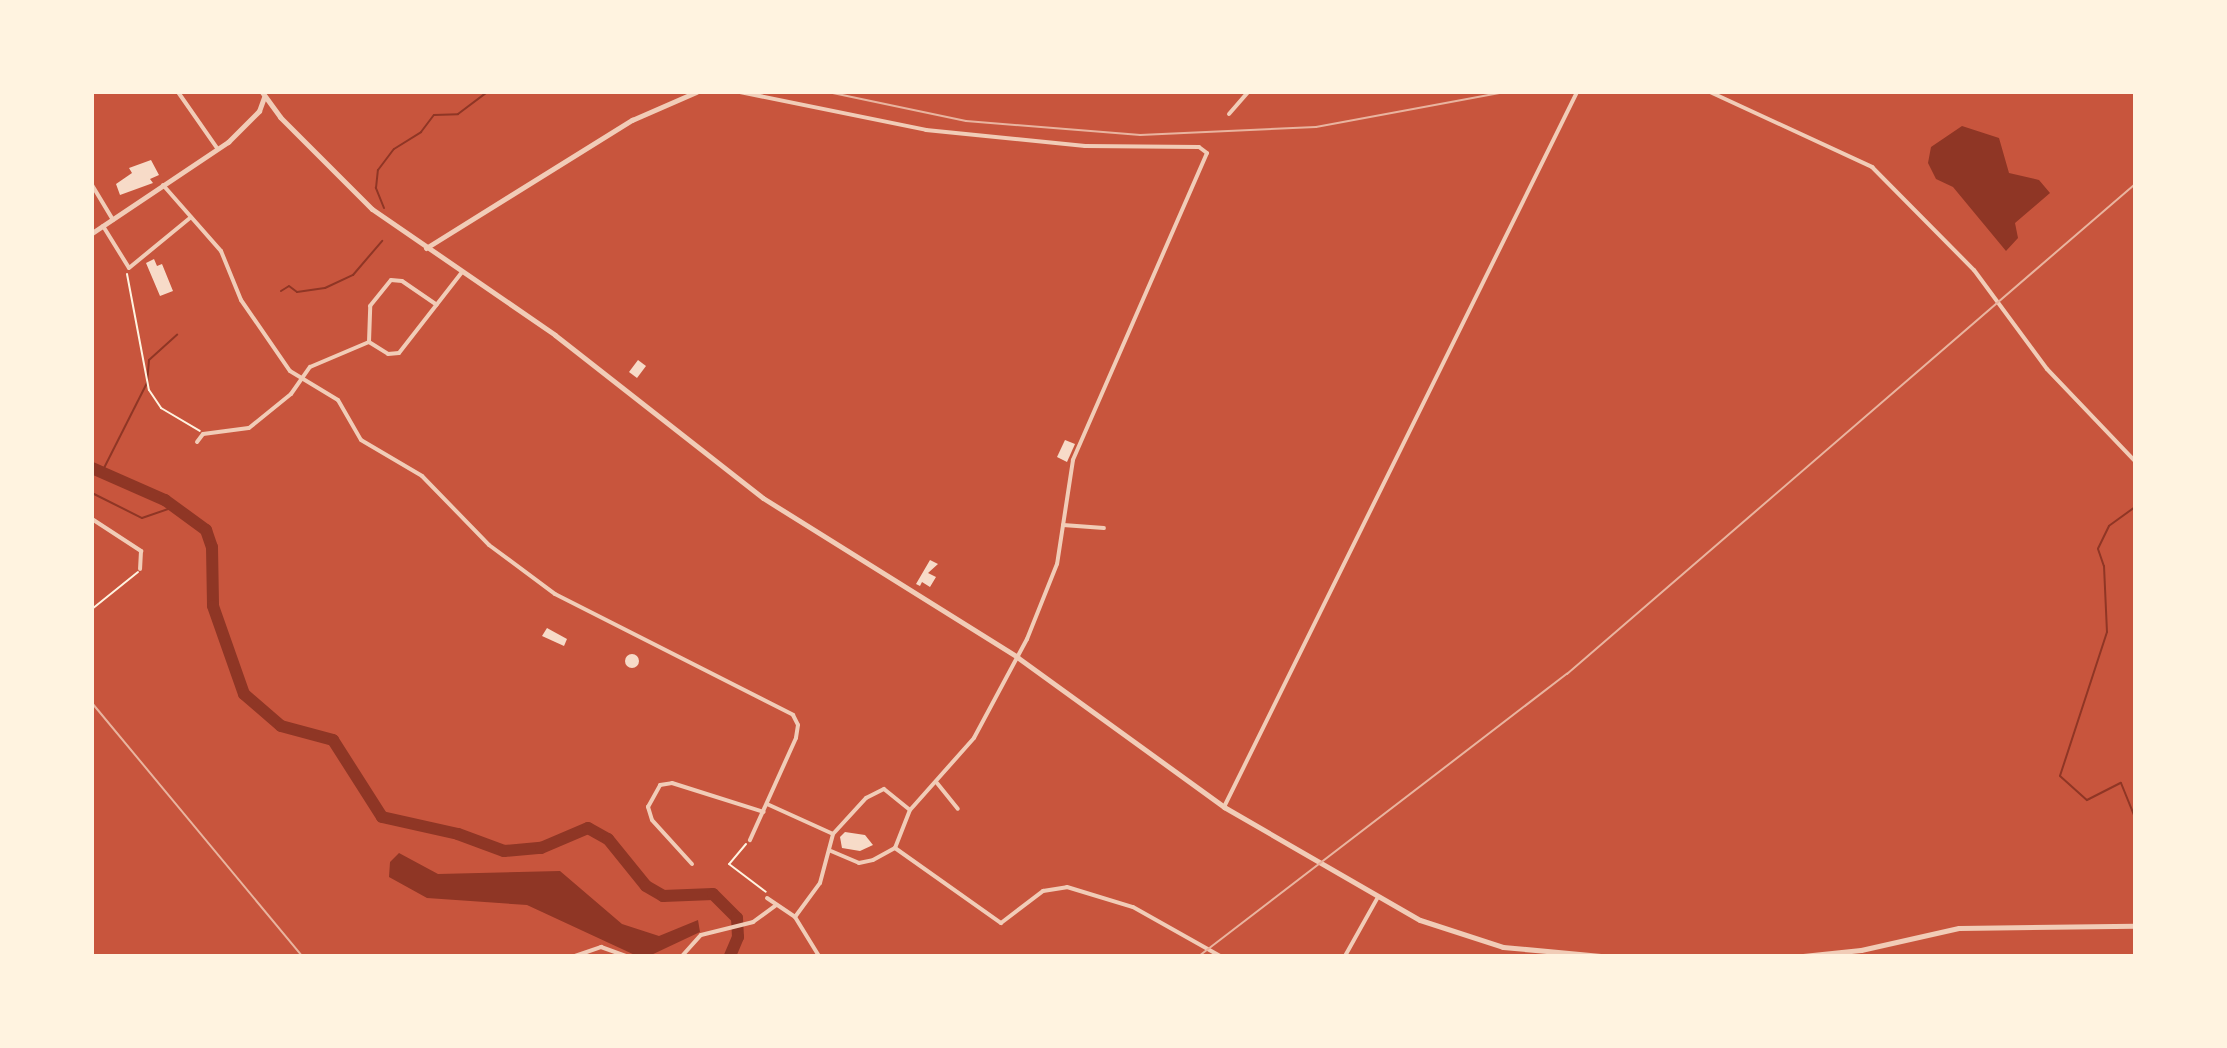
<!DOCTYPE html>
<html>
<head>
<meta charset="utf-8">
<style>
  body { margin:0 }
  #map { position:relative; width:2227px; height:1048px; overflow:hidden; background:#c8553d; font-family:Bitter,serif }
  div>[style] { position:absolute }
  [style*='--x'] { left:calc(var(--x)*1px); top:calc(var(--y)*1px); width:calc(var(--w)*1px); rotate:calc(var(--a)*1deg) }
  .water>* { inset:0; background:#8f3625 }
  .stream>* { height:2px; margin:-1px; padding:0 1px; transform-origin:1px; border-radius:1px; background:#8f3625 }
  .river>* { height:12px; margin:-6px; padding:0 6px; transform-origin:6px; border-radius:6px; background:#8f3625 }
  .building>* { inset:0; background:#f7dbc8 }
  .round { border-radius:50% }
  .path>* { height:2px; margin:-1px; padding:0 1px; transform-origin:1px; border-radius:1px; background:#fff3e0 }
  .minor>* { height:4px; margin:-2px; padding:0 2px; transform-origin:2px; border-radius:2px; background:#f1ccb7 }
  .tertiary>* { height:5px; margin:-2.5px; padding:0 2.5px; transform-origin:2.5px; border-radius:2.5px; background:#f1ccb7 }
  .rail>* { height:2px; margin:-1px; padding:0 1px; transform-origin:1px; border-radius:1px; background:#e9b49f }
  span { translate:-50% -50%; white-space:nowrap; text-align:center; line-height:1.15; -webkit-text-stroke:8px #fff3e0; paint-order:stroke }
  .frame { position:absolute; inset:0; border:94px solid #fff3e0; pointer-events:none }
</style>
</head>
<body>
<div id="map">
  <div class="water">
    <i style="clip-path:polygon(1962px 126px,1999px 138px,2009px 173px,2039px 180px,2050px 193px,2015px 223px,2018px 238px,2006px 251px,1953px 187px,1936px 179px,1928px 163px,1931px 147px)"></i>
    <i style="clip-path:polygon(399px 853px,438px 874px,560px 871px,622px 924px,659px 936px,698px 920px,700px 932px,649px 956px,637px 956px,527px 905px,427px 898px,389px 877px,390px 862px)"></i>
  </div>
  <div class="stream">
    <i style="--x:384;--y:208;--w:22;--a:-112"></i>
    <i style="--x:376;--y:188;--w:18;--a:-84"></i>
    <i style="--x:378;--y:170;--w:26;--a:-53"></i>
    <i style="--x:394;--y:149;--w:32;--a:-32"></i>
    <i style="--x:421;--y:132;--w:21;--a:-53"></i>
    <i style="--x:434;--y:115;--w:24;--a:-2"></i>
    <i style="--x:458;--y:114;--w:36;--a:-37"></i>
    <i style="--x:281;--y:291;--w:9;--a:-32"></i>
    <i style="--x:289;--y:286;--w:10;--a:37"></i>
    <i style="--x:297;--y:292;--w:28;--a:-8"></i>
    <i style="--x:325;--y:288;--w:31;--a:-25"></i>
    <i style="--x:353;--y:275;--w:45;--a:-49.5"></i>
    <i style="--x:102;--y:472;--w:100;--a:-63.2"></i>
    <i style="--x:147;--y:383;--w:23;--a:-85"></i>
    <i style="--x:149;--y:360;--w:38;--a:-42"></i>
    <i style="--x:92;--y:493;--w:56;--a:26.6"></i>
    <i style="--x:142;--y:518;--w:36;--a:-19"></i>
    <i style="--x:2135;--y:507;--w:32;--a:144"></i>
    <i style="--x:2109;--y:526;--w:25;--a:116"></i>
    <i style="--x:2098;--y:549;--w:18;--a:71"></i>
    <i style="--x:2104;--y:566;--w:66;--a:87.4"></i>
    <i style="--x:2107;--y:632;--w:151;--a:108.1"></i>
    <i style="--x:2060;--y:776;--w:36;--a:42"></i>
    <i style="--x:2087;--y:800;--w:38;--a:-27"></i>
    <i style="--x:2121;--y:783;--w:38;--a:68"></i>
  </div>
  <div class="river">
    <i style="--x:92;--y:468;--w:80;--a:23.7"></i>
    <i style="--x:165;--y:500;--w:51;--a:36.2"></i>
    <i style="--x:206;--y:530;--w:18;--a:71"></i>
    <i style="--x:212;--y:547;--w:59;--a:89"></i>
    <i style="--x:213;--y:606;--w:93;--a:70.6"></i>
    <i style="--x:244;--y:694;--w:49;--a:40.9"></i>
    <i style="--x:281;--y:726;--w:54;--a:15.1"></i>
    <i style="--x:333;--y:740;--w:91;--a:57.5"></i>
    <i style="--x:382;--y:817;--w:78;--a:12.6"></i>
    <i style="--x:458;--y:834;--w:49;--a:20.3"></i>
    <i style="--x:504;--y:851;--w:37;--a:-5"></i>
    <i style="--x:541;--y:848;--w:51;--a:-23.1"></i>
    <i style="--x:588;--y:828;--w:23;--a:29"></i>
    <i style="--x:608;--y:839;--w:60;--a:51"></i>
    <i style="--x:646;--y:886;--w:20;--a:30"></i>
    <i style="--x:663;--y:896;--w:50;--a:-2.3"></i>
    <i style="--x:713;--y:894;--w:34;--a:45"></i>
    <i style="--x:737;--y:918;--w:19;--a:87"></i>
    <i style="--x:738;--y:937;--w:21;--a:113"></i>
  </div>
  <div class="building">
    <i style="clip-path:polygon(151px 160px,159px 175px,150px 179px,153px 183px,120px 195px,116px 184px,132px 173px,129px 168px)"></i>
    <i style="clip-path:polygon(154px 259px,157px 266px,162px 264px,173px 291px,160px 296px,146px 263px)"></i>
    <i style="clip-path:polygon(638px 360px,646px 366px,637px 378px,629px 372px)"></i>
    <i style="clip-path:polygon(1065px 440px,1075px 444px,1067px 462px,1057px 457px)"></i>
    <i style="clip-path:polygon(930px 560px,938px 564px,928px 573px,936px 577px,930px 587px,922px 582px,920px 586px,916px 584px)"></i>
    <i style="clip-path:polygon(547px 628px,567px 639px,564px 646px,542px 636px)"></i>
    <i class="round" style="left:625px;top:654px;width:14px;height:14px"></i>
    <i style="clip-path:polygon(845px 832px,865px 835px,873px 845px,860px 851px,842px 848px,840px 837px)"></i>
  </div>
  <div class="path">
    <i style="--x:127;--y:274;--w:118;--a:79.3"></i>
    <i style="--x:149;--y:390;--w:22;--a:56"></i>
    <i style="--x:161;--y:408;--w:45;--a:30.5"></i>
    <i style="--x:92;--y:609;--w:59;--a:-38.8"></i>
    <i style="--x:746;--y:844;--w:26;--a:130"></i>
    <i style="--x:729;--y:864;--w:46;--a:37.1"></i>
  </div>
  <div class="minor">
    <i style="--x:178;--y:92;--w:68;--a:55.1"></i>
    <i style="--x:740;--y:92;--w:190;--a:11.5"></i>
    <i style="--x:926;--y:130;--w:160;--a:5.7"></i>
    <i style="--x:1085;--y:146;--w:114;--a:0.5"></i>
    <i style="--x:1199;--y:147;--w:10;--a:37"></i>
    <i style="--x:1207;--y:153;--w:335;--a:113.6"></i>
    <i style="--x:1073;--y:460;--w:105;--a:98.7"></i>
    <i style="--x:1057;--y:564;--w:81;--a:111.8"></i>
    <i style="--x:1027;--y:639;--w:112;--a:118.2"></i>
    <i style="--x:974;--y:738;--w:96;--a:131.6"></i>
    <i style="--x:1710;--y:92;--w:179;--a:24.8"></i>
    <i style="--x:1872;--y:167;--w:145;--a:45.3"></i>
    <i style="--x:1974;--y:270;--w:123;--a:53.6"></i>
    <i style="--x:2047;--y:369;--w:127;--a:46.3"></i>
    <i style="--x:1229;--y:114;--w:29;--a:-49"></i>
    <i style="--x:92;--y:185;--w:41;--a:59"></i>
    <i style="--x:163;--y:185;--w:88;--a:48.7"></i>
    <i style="--x:221;--y:251;--w:53;--a:67.8"></i>
    <i style="--x:241;--y:300;--w:86;--a:55.4"></i>
    <i style="--x:290;--y:371;--w:56;--a:31.1"></i>
    <i style="--x:338;--y:400;--w:46;--a:60.1"></i>
    <i style="--x:361;--y:440;--w:71;--a:30.5"></i>
    <i style="--x:422;--y:476;--w:96;--a:45.8"></i>
    <i style="--x:489;--y:545;--w:82;--a:36.6"></i>
    <i style="--x:555;--y:594;--w:267;--a:26.9"></i>
    <i style="--x:793;--y:715;--w:11;--a:63"></i>
    <i style="--x:798;--y:725;--w:13;--a:99"></i>
    <i style="--x:796;--y:738;--w:112;--a:114.3"></i>
    <i style="--x:103;--y:226;--w:49;--a:58.2"></i>
    <i style="--x:129;--y:268;--w:80;--a:-39.4"></i>
    <i style="--x:369;--y:342;--w:22;--a:32"></i>
    <i style="--x:388;--y:354;--w:11;--a:-5"></i>
    <i style="--x:399;--y:353;--w:103;--a:-52.1"></i>
    <i style="--x:369;--y:342;--w:36;--a:-88"></i>
    <i style="--x:370;--y:306;--w:33;--a:-51"></i>
    <i style="--x:391;--y:280;--w:11;--a:5"></i>
    <i style="--x:402;--y:281;--w:42;--a:34.4"></i>
    <i style="--x:197;--y:442;--w:10;--a:-53"></i>
    <i style="--x:203;--y:434;--w:46;--a:-7.4"></i>
    <i style="--x:249;--y:428;--w:54;--a:-39"></i>
    <i style="--x:291;--y:394;--w:33;--a:-55"></i>
    <i style="--x:310;--y:367;--w:64;--a:-23"></i>
    <i style="--x:92;--y:519;--w:59;--a:33.1"></i>
    <i style="--x:141;--y:551;--w:18;--a:93"></i>
    <i style="--x:1063;--y:525;--w:41;--a:4.2"></i>
    <i style="--x:937;--y:783;--w:33;--a:51"></i>
    <i style="--x:767;--y:804;--w:72;--a:24.4"></i>
    <i style="--x:1224;--y:807;--w:797;--a:-63.72"></i>
    <i style="--x:895;--y:848;--w:130;--a:35.3"></i>
    <i style="--x:1001;--y:923;--w:53;--a:-37.3"></i>
    <i style="--x:1043;--y:891;--w:24;--a:-9"></i>
    <i style="--x:1067;--y:887;--w:69;--a:16.9"></i>
    <i style="--x:1133;--y:907;--w:100;--a:29.4"></i>
    <i style="--x:831;--y:851;--w:30;--a:23"></i>
    <i style="--x:859;--y:863;--w:14;--a:-12"></i>
    <i style="--x:873;--y:860;--w:25;--a:-29"></i>
    <i style="--x:895;--y:848;--w:41;--a:-68.5"></i>
    <i style="--x:692;--y:864;--w:59;--a:-132.3"></i>
    <i style="--x:652;--y:820;--w:14;--a:-107"></i>
    <i style="--x:648;--y:807;--w:25;--a:-61"></i>
    <i style="--x:660;--y:785;--w:12;--a:-9"></i>
    <i style="--x:672;--y:783;--w:96;--a:17.5"></i>
    <i style="--x:767;--y:898;--w:34;--a:34"></i>
    <i style="--x:795;--y:917;--w:42;--a:-53.7"></i>
    <i style="--x:820;--y:883;--w:51;--a:-75.1"></i>
    <i style="--x:833;--y:834;--w:49;--a:-47.5"></i>
    <i style="--x:866;--y:798;--w:20;--a:-27"></i>
    <i style="--x:884;--y:789;--w:33;--a:39"></i>
    <i style="--x:795;--y:917;--w:46;--a:58.4"></i>
    <i style="--x:575;--y:956;--w:28;--a:-19"></i>
    <i style="--x:601;--y:947;--w:27;--a:20"></i>
    <i style="--x:682;--y:956;--w:28;--a:-48"></i>
    <i style="--x:701;--y:935;--w:54;--a:-14"></i>
    <i style="--x:753;--y:922;--w:29;--a:-36"></i>
    <i style="--x:1345;--y:956;--w:68;--a:-60.8"></i>
  </div>
  <div class="tertiary">
    <i style="--x:262;--y:92;--w:31;--a:54"></i>
    <i style="--x:280;--y:117;--w:130;--a:45"></i>
    <i style="--x:372;--y:209;--w:222;--a:34.5"></i>
    <i style="--x:555;--y:335;--w:264;--a:38.1"></i>
    <i style="--x:763;--y:498;--w:300;--a:32"></i>
    <i style="--x:1017;--y:657;--w:256;--a:35.9"></i>
    <i style="--x:1224;--y:807;--w:226;--a:30"></i>
    <i style="--x:1420;--y:920;--w:87;--a:18"></i>
    <i style="--x:1503;--y:947;--w:98;--a:5.2"></i>
    <i style="--x:92;--y:233;--w:164;--a:-33.8"></i>
    <i style="--x:228;--y:142;--w:44;--a:-45"></i>
    <i style="--x:259;--y:111;--w:15;--a:-70"></i>
    <i style="--x:426;--y:248;--w:243;--a:-31.9"></i>
    <i style="--x:632;--y:120;--w:70;--a:-23.6"></i>
    <i style="--x:1803;--y:956;--w:58;--a:-5.9"></i>
    <i style="--x:1861;--y:950;--w:100;--a:-12.7"></i>
    <i style="--x:1959;--y:928;--w:176;--a:-0.7"></i>
  </div>
  <div class="rail">
    <i style="--x:828;--y:92;--w:141;--a:11.9"></i>
    <i style="--x:966;--y:121;--w:175;--a:4.6"></i>
    <i style="--x:1140;--y:135;--w:176;--a:-2.6"></i>
    <i style="--x:1316;--y:127;--w:192;--a:-10.5"></i>
    <i style="--x:92;--y:703;--w:329;--a:50.3"></i>
    <i style="--x:1199;--y:956;--w:464;--a:-37.5"></i>
    <i style="--x:1567;--y:674;--w:750;--a:-40.78"></i>
  </div>
  <div class="frame"></div>
</div>
</body>
</html>
